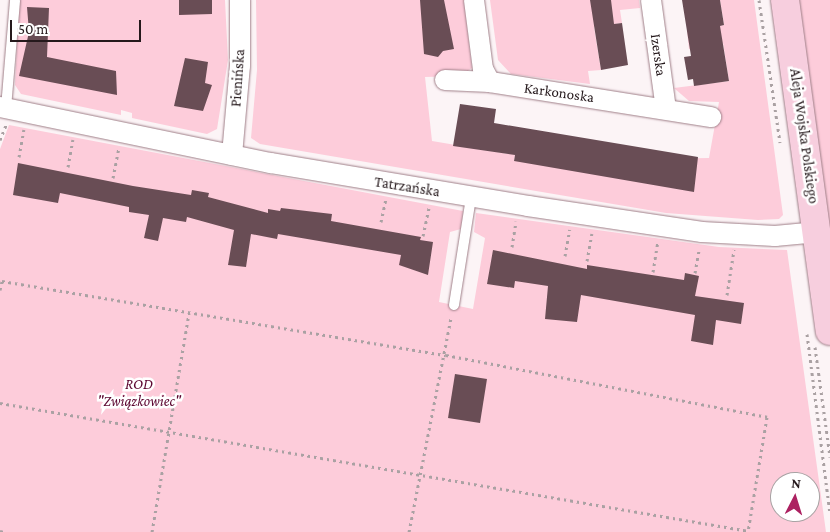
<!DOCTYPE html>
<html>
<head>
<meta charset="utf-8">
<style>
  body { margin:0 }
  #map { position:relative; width:830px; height:532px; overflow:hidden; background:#fcf4f6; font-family:"Crimson Pro",serif }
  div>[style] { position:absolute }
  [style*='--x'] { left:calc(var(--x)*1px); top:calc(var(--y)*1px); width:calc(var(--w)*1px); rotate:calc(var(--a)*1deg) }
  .green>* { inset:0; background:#fdccda }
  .building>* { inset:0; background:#694d55 }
  .path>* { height:3px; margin-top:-1.5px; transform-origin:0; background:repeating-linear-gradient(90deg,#aaa1a3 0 2.5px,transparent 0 6.5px) }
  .roads { filter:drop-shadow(0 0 1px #9f7f88) drop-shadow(0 0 1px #9f7f88) }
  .lane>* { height:10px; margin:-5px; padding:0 5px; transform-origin:5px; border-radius:5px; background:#fff }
  .street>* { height:20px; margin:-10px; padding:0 10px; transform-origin:10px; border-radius:10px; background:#fff }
  .secondary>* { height:28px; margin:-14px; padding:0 14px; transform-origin:14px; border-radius:14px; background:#f7cede }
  span { translate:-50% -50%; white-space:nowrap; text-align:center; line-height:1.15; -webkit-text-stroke:5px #fff; paint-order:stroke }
  .street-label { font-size:15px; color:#25191c }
  .park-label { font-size:15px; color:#5b052f; font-style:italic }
  .north { position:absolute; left:770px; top:472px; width:50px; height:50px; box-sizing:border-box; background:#fff; border:1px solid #a8a3a4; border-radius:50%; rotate:5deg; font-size:14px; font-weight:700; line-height:20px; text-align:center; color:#25191c }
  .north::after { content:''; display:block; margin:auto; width:18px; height:22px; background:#ac2161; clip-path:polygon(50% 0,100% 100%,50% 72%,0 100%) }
  .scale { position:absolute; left:10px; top:20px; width:131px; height:22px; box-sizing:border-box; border:2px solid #25191c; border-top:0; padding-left:6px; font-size:15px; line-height:18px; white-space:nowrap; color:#25191c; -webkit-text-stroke:4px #fff; paint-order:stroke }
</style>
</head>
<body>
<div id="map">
  <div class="green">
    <i style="clip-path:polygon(19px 0,225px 0,228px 60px,217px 129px,207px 134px,132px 118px,132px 113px,121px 110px,121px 115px,21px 94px,15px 85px)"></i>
    <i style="clip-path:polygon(256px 0,464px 0,472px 68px,461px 76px,425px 77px,432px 141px,509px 154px,519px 128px,514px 161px,709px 158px,719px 102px,689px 101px,674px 88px,729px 81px,723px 43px,689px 49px,687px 31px,724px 25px,720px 0,754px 0,783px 215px,779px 219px,758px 220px,666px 213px,260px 144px,251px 138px,257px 70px)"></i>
    <i style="clip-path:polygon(490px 0,639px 0,640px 8px,620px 10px,622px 23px,594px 27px,601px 70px,588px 71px,590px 84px,511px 74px,498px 60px)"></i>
    <i style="clip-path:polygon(792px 0,830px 0,830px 266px)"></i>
    <i style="clip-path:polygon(evenodd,9px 125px,463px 211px,461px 229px,450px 232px,439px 302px,473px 309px,485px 238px,474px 232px,476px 213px,719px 247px,787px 250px,826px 532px,0 532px,0 149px,9px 125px,780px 482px,810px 482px,810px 512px,780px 512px,780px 482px)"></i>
  </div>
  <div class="building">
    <i style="clip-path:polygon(179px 0,212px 0,212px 14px,179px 15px)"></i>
    <i style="clip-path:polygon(420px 0,444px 0,454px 49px,443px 51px,438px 57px,424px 54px)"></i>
    <i style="clip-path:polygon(590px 0,611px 0,614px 24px,622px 23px,628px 65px,601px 70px)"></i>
    <i style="clip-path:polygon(682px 0,720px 0,724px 25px,720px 26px,729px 81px,694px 86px,693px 79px,688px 80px,684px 57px,691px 56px)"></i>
    <i style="clip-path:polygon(27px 7px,49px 8px,47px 57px,116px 71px,117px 95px,19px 76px,29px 32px)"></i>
    <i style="clip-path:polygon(185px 58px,208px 62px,205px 83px,212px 85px,203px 111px,174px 106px)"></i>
    <i style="clip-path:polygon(460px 104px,496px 109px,494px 123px,698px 157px,694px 192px,514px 161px,515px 155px,453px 146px)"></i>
    <i style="clip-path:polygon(18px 163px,133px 186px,191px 195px,192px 190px,209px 193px,208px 197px,268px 213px,268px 209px,280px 211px,281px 208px,332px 214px,331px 221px,421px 237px,420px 240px,433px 242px,428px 275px,399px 265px,401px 255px,278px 234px,277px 239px,251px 234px,246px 267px,228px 265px,234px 230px,187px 217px,186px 222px,163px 218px,158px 241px,144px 238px,149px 215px,129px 212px,129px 207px,60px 193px,58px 203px,13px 195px)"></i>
    <i style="clip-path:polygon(493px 250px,587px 269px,587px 265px,684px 280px,685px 273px,699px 276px,695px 296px,744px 303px,741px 324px,716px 320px,713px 345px,691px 341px,695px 315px,581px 295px,577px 322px,545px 319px,548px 286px,515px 281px,514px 288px,487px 284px)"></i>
    <i style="clip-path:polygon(455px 374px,487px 379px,480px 423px,448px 418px)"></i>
  </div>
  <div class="path">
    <i style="--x:759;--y:0;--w:144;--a:81.6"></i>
    <i style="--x:0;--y:140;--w:16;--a:-68"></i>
    <i style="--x:19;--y:157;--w:28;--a:-80"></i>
    <i style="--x:68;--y:167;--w:28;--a:-80"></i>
    <i style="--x:113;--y:178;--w:31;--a:-79"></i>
    <i style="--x:381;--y:222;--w:24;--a:-78"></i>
    <i style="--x:423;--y:236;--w:30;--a:-78"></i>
    <i style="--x:512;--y:247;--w:26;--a:-81"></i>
    <i style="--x:565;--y:256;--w:27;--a:-80"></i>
    <i style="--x:587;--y:261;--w:28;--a:-80"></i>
    <i style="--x:653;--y:272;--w:30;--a:-81"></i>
    <i style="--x:695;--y:273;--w:23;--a:-80"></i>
    <i style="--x:0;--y:290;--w:9;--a:-77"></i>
    <i style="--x:2;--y:281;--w:450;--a:9.5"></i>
    <i style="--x:446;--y:355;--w:327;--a:10.9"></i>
    <i style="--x:767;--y:417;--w:117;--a:99.4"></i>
    <i style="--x:727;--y:295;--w:46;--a:-81.2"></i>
    <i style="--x:807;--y:334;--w:181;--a:82.7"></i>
    <i style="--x:815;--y:347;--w:111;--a:82.2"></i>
    <i style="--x:0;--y:403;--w:760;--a:9.7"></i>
    <i style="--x:0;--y:531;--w:4;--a:14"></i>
    <i style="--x:152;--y:532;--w:222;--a:-80.4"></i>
    <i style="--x:409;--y:532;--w:218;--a:-78.9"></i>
  </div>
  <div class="roads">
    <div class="lane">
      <i style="--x:6;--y:108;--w:108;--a:-85.2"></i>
      <i style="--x:454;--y:305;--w:108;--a:-81"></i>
    </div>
    <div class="street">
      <i style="--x:474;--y:0;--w:70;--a:82.6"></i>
      <i style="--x:483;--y:69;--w:15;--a:62"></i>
      <i style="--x:490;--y:82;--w:224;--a:9"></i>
      <i style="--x:651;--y:0;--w:110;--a:82.2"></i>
      <i style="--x:445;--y:80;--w:45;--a:2.5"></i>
      <i style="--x:0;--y:107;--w:277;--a:11.7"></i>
      <i style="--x:271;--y:163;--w:261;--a:9.5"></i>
      <i style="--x:528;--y:206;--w:176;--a:8.5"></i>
      <i style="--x:702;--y:232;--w:73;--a:3.1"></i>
      <i style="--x:775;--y:236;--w:43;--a:-5.3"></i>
      <i style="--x:232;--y:155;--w:89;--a:-84.9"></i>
      <i style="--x:240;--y:66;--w:66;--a:-90"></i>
    </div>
    <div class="secondary">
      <i style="--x:785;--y:0;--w:334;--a:82.3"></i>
    </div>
  </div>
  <div class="street-label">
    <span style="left:658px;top:55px;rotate:82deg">Izerska</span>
    <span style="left:238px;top:78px;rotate:-86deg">Pienińska</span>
    <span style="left:559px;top:93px;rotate:8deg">Karkonoska</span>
    <span style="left:804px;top:136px;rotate:82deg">Aleja Wojska Polskiego</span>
    <span style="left:407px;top:187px;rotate:9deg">Tatrzańska</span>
  </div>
  <div class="park-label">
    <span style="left:139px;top:393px">ROD<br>"Związkowiec"</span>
  </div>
  <div class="north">N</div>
  <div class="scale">50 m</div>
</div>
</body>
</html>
